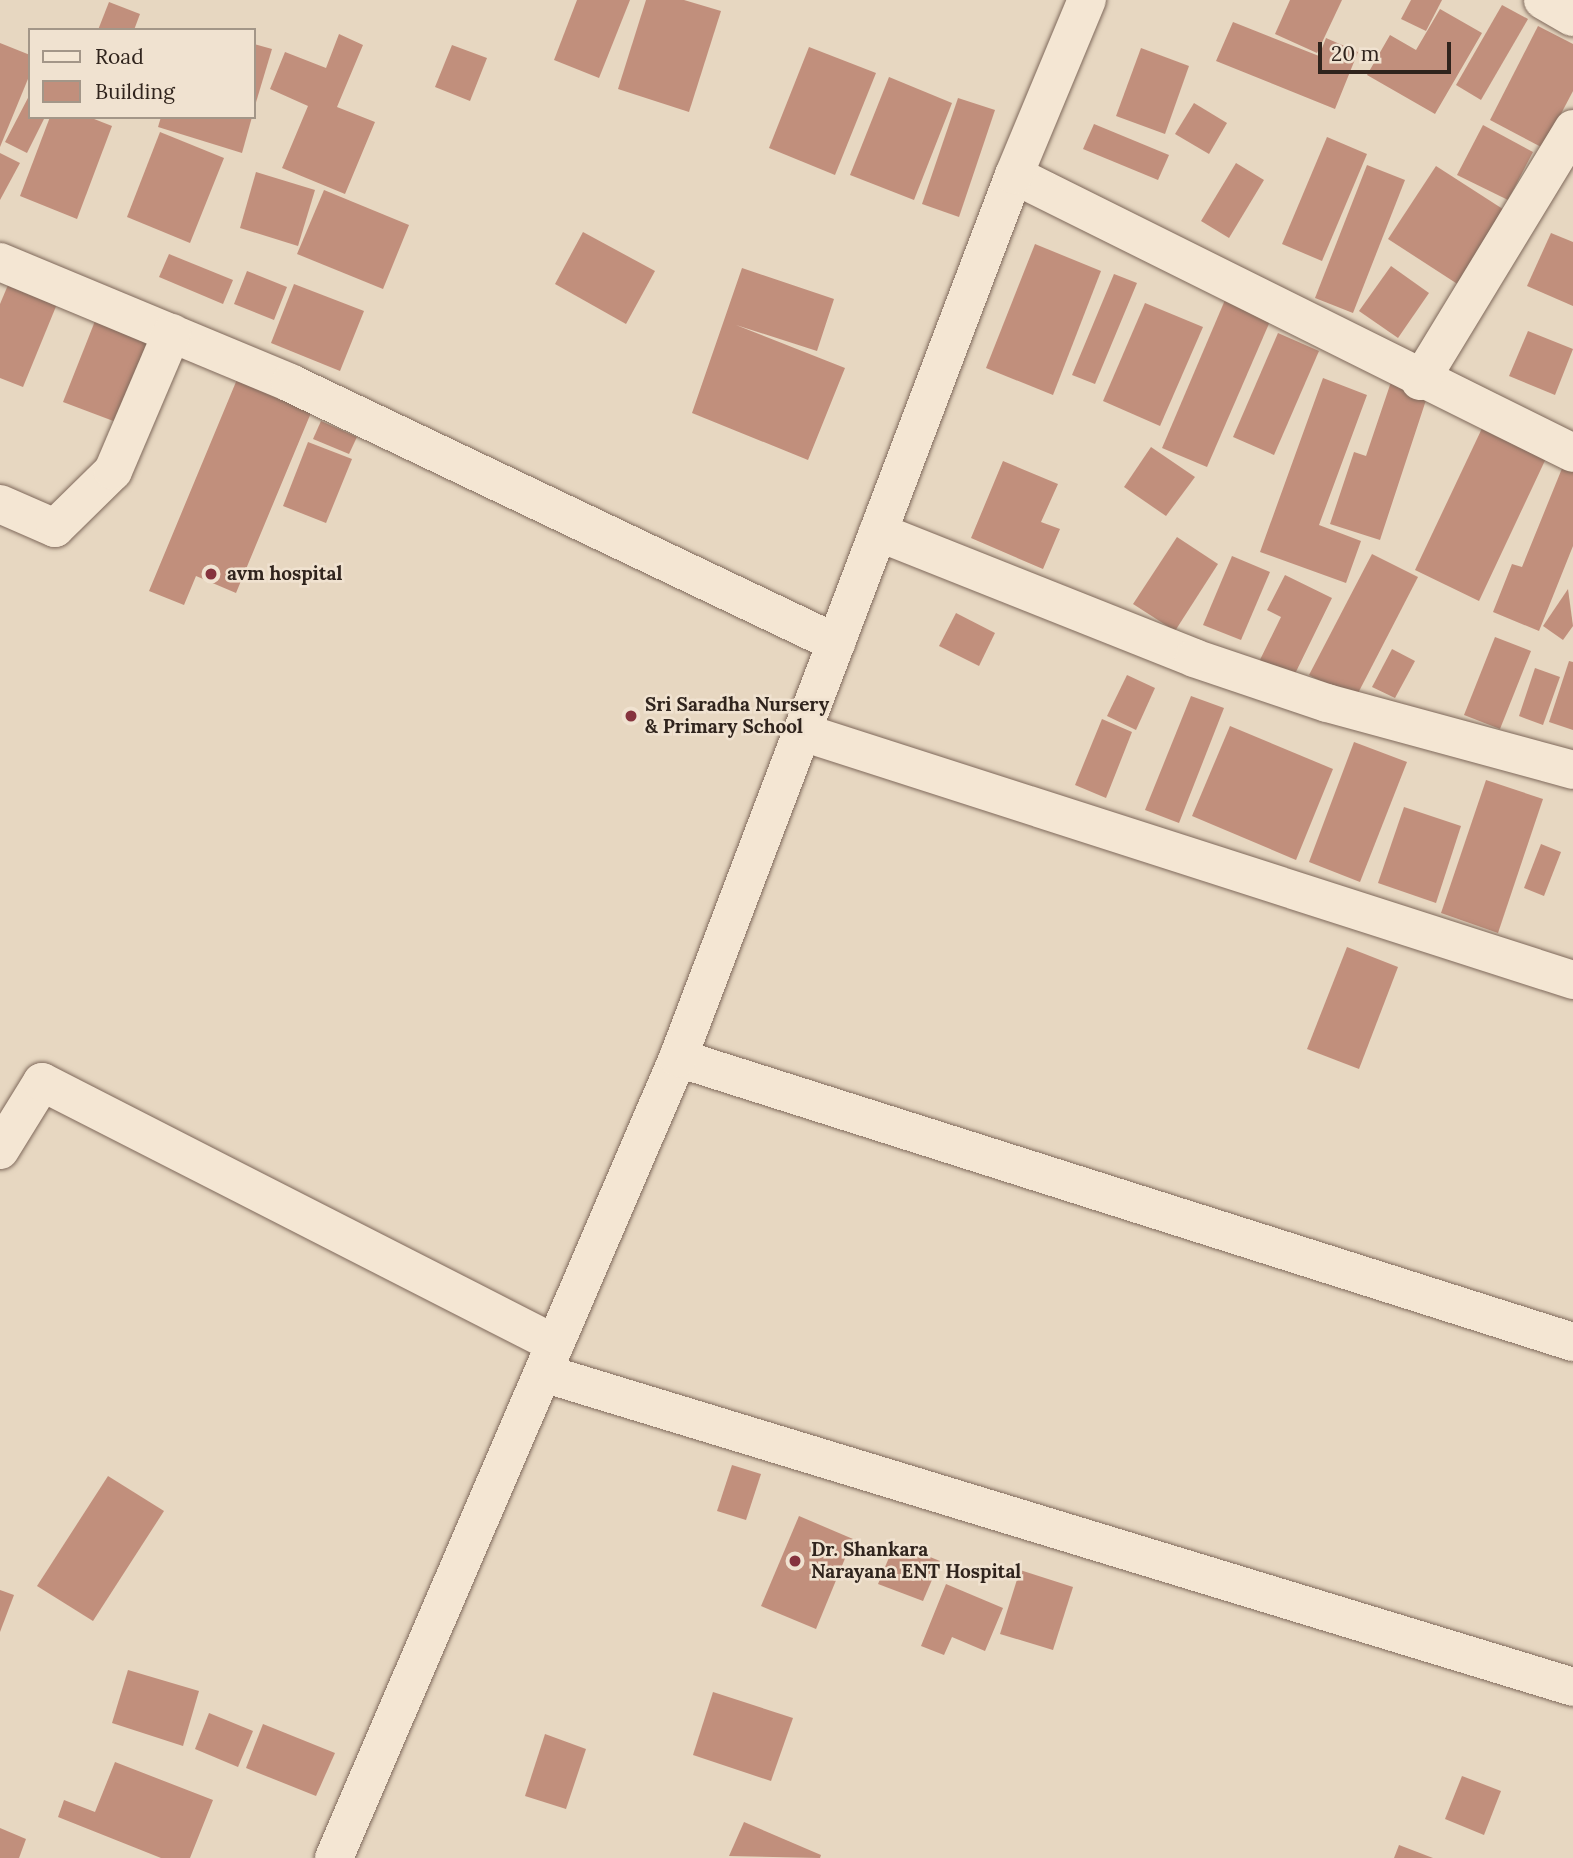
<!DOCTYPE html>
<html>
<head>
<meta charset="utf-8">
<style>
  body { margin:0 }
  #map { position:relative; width:1573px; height:1858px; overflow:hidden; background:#e7d7c1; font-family:Lora,serif }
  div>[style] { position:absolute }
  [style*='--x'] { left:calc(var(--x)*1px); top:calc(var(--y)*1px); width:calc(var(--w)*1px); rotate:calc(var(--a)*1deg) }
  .building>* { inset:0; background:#c18f7c }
  .roads { filter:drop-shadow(0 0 2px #7f695b) drop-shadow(0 0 2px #7f695b) }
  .street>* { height:38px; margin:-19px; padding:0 19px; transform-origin:19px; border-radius:19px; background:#f4e6d3 }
  .secondary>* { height:38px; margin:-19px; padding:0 19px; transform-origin:19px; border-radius:19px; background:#f4e6d3 }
  .dots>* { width:19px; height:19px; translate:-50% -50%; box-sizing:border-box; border:4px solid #f0e2d0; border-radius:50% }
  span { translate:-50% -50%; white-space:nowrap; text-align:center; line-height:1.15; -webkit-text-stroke:5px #f0e2d0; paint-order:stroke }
  .poi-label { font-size:19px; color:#30241d; font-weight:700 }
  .left { translate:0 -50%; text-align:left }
  .legend { position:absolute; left:28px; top:28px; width:228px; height:91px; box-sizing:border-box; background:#f0e2d0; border:2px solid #a39688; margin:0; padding:9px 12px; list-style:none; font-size:21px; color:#30241d }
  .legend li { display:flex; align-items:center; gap:14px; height:35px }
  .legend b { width:35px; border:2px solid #a39688 }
  .scale { position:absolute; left:1318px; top:42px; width:133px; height:32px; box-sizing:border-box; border:4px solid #30241d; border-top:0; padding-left:9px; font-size:21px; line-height:24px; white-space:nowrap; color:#30241d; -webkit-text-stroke:5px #f0e2d0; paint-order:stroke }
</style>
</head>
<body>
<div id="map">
  <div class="building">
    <i style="clip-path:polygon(577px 0,630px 0,599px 78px,554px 60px)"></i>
    <i style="clip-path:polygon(646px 0,684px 0,721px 11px,689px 112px,618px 89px)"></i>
    <i style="clip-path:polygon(1290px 0,1342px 0,1317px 53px,1275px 34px)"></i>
    <i style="clip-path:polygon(1411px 0,1442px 0,1426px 31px,1401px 19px)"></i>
    <i style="clip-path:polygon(109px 2px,140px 14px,134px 30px,98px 30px)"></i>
    <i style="clip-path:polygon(1502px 5px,1528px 19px,1481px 100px,1456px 85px)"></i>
    <i style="clip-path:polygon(1440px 9px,1482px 33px,1435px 114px,1367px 75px,1390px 35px,1416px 50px)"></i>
    <i style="clip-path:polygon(1233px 22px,1319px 56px,1326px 38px,1358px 52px,1335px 109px,1216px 61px)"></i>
    <i style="clip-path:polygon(1538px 26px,1573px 44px,1573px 91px,1543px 148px,1490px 120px)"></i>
    <i style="clip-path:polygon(339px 34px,363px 45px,337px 107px,375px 122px,345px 194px,282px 168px,308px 106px,270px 89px,285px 52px,326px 68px)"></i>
    <i style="clip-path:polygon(0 43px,30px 55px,30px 74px,0 147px)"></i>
    <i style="clip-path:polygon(254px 44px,272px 49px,254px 109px)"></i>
    <i style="clip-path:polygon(452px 45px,487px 58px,470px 101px,435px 87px)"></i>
    <i style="clip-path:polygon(809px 47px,876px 73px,835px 175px,769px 148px)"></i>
    <i style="clip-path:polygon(1141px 48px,1189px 66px,1165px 134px,1116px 116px)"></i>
    <i style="clip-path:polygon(889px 77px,952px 103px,914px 200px,850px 175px)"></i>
    <i style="clip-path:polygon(30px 94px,30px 117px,45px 117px,27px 153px,5px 142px)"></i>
    <i style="clip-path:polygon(958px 98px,995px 110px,959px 217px,922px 204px)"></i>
    <i style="clip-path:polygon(1194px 103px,1227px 123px,1209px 154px,1175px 134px)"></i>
    <i style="clip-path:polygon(50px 117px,89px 117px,112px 126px,77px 219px,20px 196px)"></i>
    <i style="clip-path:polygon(161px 117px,252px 117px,242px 153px,158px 127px)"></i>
    <i style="clip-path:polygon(1094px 124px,1169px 155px,1158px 180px,1083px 149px)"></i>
    <i style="clip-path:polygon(1483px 125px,1533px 152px,1508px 200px,1457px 175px)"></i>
    <i style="clip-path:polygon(160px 132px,224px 158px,190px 243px,127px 217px)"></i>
    <i style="clip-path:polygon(1327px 137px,1367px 154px,1322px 261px,1282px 244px)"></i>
    <i style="clip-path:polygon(0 153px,20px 163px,0 200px)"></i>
    <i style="clip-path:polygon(1236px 163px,1264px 180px,1229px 238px,1201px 221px)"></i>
    <i style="clip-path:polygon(1367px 165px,1405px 180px,1353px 313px,1315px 298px)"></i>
    <i style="clip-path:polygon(1436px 166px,1509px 213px,1459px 285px,1388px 239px)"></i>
    <i style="clip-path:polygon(256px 172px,315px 190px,298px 246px,240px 228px)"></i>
    <i style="clip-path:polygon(324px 190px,409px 225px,383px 289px,297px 254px)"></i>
    <i style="clip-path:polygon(583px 232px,655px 271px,626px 324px,555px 284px)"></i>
    <i style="clip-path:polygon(1551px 233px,1573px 242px,1573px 306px,1527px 286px)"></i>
    <i style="clip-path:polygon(1035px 244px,1101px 271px,1053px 395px,986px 368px)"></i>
    <i style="clip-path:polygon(169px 254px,233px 280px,223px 304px,159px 277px)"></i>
    <i style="clip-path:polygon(1391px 266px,1429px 293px,1398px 338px,1359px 311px)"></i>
    <i style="clip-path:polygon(742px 268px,834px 299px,817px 351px,736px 325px,845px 368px,808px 460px,692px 413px)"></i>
    <i style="clip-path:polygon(247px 271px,287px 287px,274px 320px,234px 304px)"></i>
    <i style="clip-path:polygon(1114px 274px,1137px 283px,1095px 384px,1072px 375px)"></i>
    <i style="clip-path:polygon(294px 284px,364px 311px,340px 371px,271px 343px)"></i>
    <i style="clip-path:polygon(8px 285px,57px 304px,23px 387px,0 378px,0 304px)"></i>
    <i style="clip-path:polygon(1225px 300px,1271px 319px,1207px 467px,1162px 448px)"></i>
    <i style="clip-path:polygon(1145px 303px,1203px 327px,1160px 426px,1103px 401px)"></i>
    <i style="clip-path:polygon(97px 316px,149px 337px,116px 422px,63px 402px)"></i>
    <i style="clip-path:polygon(1528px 331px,1573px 349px,1555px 395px,1509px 376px)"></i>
    <i style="clip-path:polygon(1278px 333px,1319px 351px,1274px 455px,1233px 437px)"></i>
    <i style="clip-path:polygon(238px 377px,313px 408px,236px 593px,196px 576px,184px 605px,149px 591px)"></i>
    <i style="clip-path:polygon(1323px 378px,1367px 395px,1319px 525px,1361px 541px,1346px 583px,1260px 552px)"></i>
    <i style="clip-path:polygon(1391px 382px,1428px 394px,1380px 540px,1330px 524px,1354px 452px,1366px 456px)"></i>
    <i style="clip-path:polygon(321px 421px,357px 437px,349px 454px,313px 439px)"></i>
    <i style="clip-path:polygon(1485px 422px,1549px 452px,1479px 601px,1415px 570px)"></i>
    <i style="clip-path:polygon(308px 442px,352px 459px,326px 523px,283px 506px)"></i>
    <i style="clip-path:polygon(1151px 447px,1195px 477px,1166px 516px,1124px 487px)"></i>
    <i style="clip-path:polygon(1003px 461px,1058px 484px,1041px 522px,1060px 529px,1043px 569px,971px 538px)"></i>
    <i style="clip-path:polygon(1563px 466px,1573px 470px,1573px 546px,1539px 631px,1493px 612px,1512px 564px,1522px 567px)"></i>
    <i style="clip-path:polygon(1177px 537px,1218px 564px,1175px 631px,1133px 604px)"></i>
    <i style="clip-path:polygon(1372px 554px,1418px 577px,1355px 699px,1309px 675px)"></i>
    <i style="clip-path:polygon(1232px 556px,1270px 572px,1241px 640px,1203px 625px)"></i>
    <i style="clip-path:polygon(1285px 575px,1332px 598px,1290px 684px,1256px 668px,1281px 617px,1267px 610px)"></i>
    <i style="clip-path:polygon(1568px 589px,1573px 626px,1563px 640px,1543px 626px)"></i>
    <i style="clip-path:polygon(956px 613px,995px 633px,979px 666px,939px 646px)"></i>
    <i style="clip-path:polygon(1495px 637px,1531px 651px,1500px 729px,1464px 715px)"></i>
    <i style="clip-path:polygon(1392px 649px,1415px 661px,1395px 698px,1372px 687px)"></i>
    <i style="clip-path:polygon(1569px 661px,1573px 662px,1573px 730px,1549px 722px)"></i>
    <i style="clip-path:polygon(1535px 668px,1560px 677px,1543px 725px,1519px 716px)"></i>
    <i style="clip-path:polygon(1127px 675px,1155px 688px,1136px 730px,1107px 716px)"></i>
    <i style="clip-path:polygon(1191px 696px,1224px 708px,1179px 823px,1145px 810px)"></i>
    <i style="clip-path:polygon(1102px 719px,1132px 732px,1106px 798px,1075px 785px)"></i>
    <i style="clip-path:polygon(1230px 726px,1333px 769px,1296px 860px,1192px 816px)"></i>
    <i style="clip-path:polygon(1354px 742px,1407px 762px,1360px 882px,1309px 862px)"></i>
    <i style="clip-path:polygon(1486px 780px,1543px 799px,1498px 933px,1441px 913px)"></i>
    <i style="clip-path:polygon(1404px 807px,1461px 826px,1436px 903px,1378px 883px)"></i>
    <i style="clip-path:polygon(1541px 844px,1561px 852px,1544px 896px,1524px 888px)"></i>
    <i style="clip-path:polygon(1347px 947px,1398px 967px,1359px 1069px,1307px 1049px)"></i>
    <i style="clip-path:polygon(732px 1465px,761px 1474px,746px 1520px,717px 1511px)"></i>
    <i style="clip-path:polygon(108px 1476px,164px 1511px,93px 1621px,37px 1586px)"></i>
    <i style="clip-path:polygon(799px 1516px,853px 1539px,816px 1629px,761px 1606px)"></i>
    <i style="clip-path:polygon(895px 1543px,940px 1561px,923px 1601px,878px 1584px)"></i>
    <i style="clip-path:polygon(1020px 1570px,1073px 1587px,1053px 1650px,1000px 1634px)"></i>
    <i style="clip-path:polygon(946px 1584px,1003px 1608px,985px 1651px,952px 1637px,944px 1655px,921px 1646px)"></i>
    <i style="clip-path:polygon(0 1590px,14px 1595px,0 1632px)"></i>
    <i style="clip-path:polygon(128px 1670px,199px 1691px,183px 1746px,112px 1723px)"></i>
    <i style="clip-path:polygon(713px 1692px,793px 1718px,771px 1781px,693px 1755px)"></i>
    <i style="clip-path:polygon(209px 1713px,253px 1731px,238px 1767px,195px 1749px)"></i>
    <i style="clip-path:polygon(263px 1724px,335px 1753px,316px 1796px,246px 1768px)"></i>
    <i style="clip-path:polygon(545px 1734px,586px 1749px,566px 1809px,525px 1796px)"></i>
    <i style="clip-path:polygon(115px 1762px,213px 1800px,190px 1858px,161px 1858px,58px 1817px,64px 1800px,95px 1812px)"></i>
    <i style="clip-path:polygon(1462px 1776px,1501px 1791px,1484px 1835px,1445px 1819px)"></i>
    <i style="clip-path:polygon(744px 1822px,821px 1855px,820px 1858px,729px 1856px)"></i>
    <i style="clip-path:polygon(0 1828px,26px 1839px,19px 1858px,0 1858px)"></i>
    <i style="clip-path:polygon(1399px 1845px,1433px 1858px,1394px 1858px)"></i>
  </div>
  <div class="roads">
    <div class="street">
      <i style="--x:1543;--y:0;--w:34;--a:30"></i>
      <i style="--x:1014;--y:175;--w:624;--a:26.44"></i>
      <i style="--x:0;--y:262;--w:314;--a:22.6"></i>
      <i style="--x:290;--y:383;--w:605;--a:25.46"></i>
      <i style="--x:1420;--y:381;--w:295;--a:-58.7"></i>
      <i style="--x:0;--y:504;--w:60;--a:23.6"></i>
      <i style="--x:55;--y:528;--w:81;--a:-44.5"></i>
      <i style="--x:113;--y:471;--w:150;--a:-66.9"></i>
      <i style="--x:878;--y:532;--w:340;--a:21.7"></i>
      <i style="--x:1194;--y:658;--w:140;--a:18.7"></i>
      <i style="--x:1327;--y:703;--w:255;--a:15.2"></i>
      <i style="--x:802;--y:732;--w:810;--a:17.83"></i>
      <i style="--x:678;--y:1058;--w:939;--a:17.61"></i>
      <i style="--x:0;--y:1150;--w:80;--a:-58.3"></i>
      <i style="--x:42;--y:1082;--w:576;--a:27.05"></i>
      <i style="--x:543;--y:1373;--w:1077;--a:16.95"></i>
    </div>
    <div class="secondary">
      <i style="--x:334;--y:1858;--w:871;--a:-66.73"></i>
      <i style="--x:678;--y:1058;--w:945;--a:-69.17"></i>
      <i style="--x:1014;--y:175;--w:190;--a:-67.4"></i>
    </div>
  </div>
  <div class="dots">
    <i style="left:211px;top:574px;background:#86333e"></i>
    <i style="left:631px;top:716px;background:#86333e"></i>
    <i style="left:795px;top:1561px;background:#86333e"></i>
  </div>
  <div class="poi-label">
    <span class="left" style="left:227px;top:574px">avm hospital</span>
    <span class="left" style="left:645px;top:716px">Sri Saradha Nursery<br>&amp; Primary School</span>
    <span class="left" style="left:811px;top:1561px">Dr. Shankara<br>Narayana ENT Hospital</span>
  </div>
  <ul class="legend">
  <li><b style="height:9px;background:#f4e6d3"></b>Road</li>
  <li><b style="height:19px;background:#c18f7c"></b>Building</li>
  </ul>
  <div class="scale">20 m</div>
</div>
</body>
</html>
